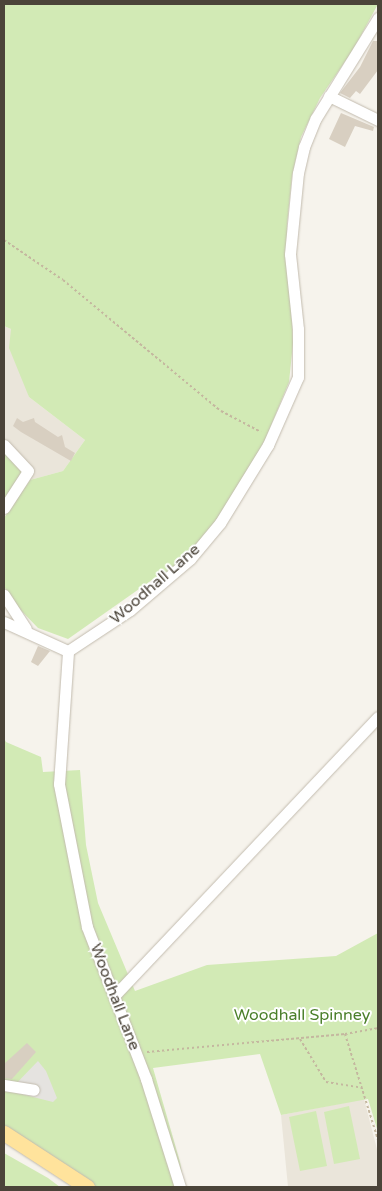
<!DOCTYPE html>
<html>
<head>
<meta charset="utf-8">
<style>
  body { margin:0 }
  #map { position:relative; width:382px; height:1191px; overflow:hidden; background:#f6f3ec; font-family:"Varela Round",sans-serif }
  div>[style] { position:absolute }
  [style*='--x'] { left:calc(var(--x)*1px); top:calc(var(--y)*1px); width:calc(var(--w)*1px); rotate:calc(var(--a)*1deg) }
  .residential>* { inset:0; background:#eae5da }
  .green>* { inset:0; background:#d2eab5 }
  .parking>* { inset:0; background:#e5e3e0 }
  .building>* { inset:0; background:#d8cfc1 }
  .path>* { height:2px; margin-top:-1px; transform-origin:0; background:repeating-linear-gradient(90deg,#c4b79f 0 2.5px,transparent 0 5px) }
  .roads { filter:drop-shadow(0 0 1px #c2bbae) drop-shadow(0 0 1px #c2bbae) }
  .minor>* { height:11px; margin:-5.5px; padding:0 5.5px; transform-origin:5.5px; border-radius:5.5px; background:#fff }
  .major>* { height:15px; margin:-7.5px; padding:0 7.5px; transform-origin:7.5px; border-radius:7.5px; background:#ffe39c }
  span { translate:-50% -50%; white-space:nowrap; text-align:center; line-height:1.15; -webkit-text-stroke:4px #fff; paint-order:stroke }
  .street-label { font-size:16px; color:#4b4439 }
  .park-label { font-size:16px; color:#4a7f2a }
  .frame { position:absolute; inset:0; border:5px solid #4b4439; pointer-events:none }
</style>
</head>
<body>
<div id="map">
  <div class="residential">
    <i style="clip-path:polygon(4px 326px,11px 329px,29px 397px,85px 440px,63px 471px,30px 480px,4px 452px)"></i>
    <i style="clip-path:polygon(364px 1099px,378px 1153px,378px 1187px,288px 1187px,281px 1115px)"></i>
  </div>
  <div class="green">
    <i style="clip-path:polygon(4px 4px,378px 4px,353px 50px,320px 98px,301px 137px,292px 176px,287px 225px,293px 343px,289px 382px,265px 440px,219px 519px,193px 551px,163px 577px,159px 575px,68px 639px,38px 628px,12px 601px,4px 586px,4px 518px,30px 480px,63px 471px,85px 440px,29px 397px,9px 348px,11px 329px,4px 326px)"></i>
    <i style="clip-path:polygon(4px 452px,24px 473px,4px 501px)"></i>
    <i style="clip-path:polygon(4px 738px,6px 742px,41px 757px,43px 772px,80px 770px,86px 845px,98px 903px,135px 991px,207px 965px,336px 956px,378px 933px,378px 1132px,368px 1099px,281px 1115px,260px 1054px,153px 1068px,180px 1162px,184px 1185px,181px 1187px,93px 1187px,4px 1128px)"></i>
    <i style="clip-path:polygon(349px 1106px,360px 1159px,334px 1164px,324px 1112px)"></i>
    <i style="clip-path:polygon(316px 1111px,327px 1166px,300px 1171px,289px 1117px)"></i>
    <i style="clip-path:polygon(4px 1153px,48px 1178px,60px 1187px,4px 1187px)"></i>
  </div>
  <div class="parking">
    <i style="clip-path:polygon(38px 1061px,46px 1071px,57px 1098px,53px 1102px,9px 1091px)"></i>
  </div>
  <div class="building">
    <i style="clip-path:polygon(373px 41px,378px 41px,378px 70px,360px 94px,356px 91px,350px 98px,340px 93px,360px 67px)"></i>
    <i style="clip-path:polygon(341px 113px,374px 127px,373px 131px,355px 126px,345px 147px,329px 139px)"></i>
    <i style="clip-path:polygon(17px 418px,23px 422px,34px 418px,35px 422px,58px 437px,62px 435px,65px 447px,75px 453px,71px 461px,21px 432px,13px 426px)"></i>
    <i style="clip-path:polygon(38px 646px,50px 651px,38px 666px,31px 662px)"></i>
    <i style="clip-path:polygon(27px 1043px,36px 1052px,12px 1079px,4px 1078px,4px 1064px)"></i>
  </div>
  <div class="path">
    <i style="--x:4;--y:240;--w:71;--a:34.1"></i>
    <i style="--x:63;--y:280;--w:205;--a:39.7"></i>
    <i style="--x:221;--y:411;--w:45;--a:27.7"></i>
    <i style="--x:345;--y:1034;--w:111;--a:72.7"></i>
    <i style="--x:300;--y:1039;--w:50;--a:58.8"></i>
    <i style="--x:326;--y:1082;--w:36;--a:9"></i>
    <i style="--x:147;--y:1052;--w:199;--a:-5.2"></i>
    <i style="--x:345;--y:1034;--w:34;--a:-10"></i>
  </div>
  <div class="roads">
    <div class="minor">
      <i style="--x:329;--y:96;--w:55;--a:26.1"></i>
      <i style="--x:4;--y:445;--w:35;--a:47"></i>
      <i style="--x:28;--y:471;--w:44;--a:123"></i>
      <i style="--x:4;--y:595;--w:40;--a:57.1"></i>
      <i style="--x:4;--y:622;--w:70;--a:24.4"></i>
      <i style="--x:114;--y:996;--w:384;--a:-46.6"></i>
      <i style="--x:4;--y:1085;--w:30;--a:9"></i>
      <i style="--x:180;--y:1187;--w:113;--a:-107.5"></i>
      <i style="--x:146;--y:1079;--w:163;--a:-111.2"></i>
      <i style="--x:87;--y:927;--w:146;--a:-101.1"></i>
      <i style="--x:59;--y:784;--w:133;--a:-86.1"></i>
      <i style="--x:68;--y:651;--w:74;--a:-33.5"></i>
      <i style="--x:130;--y:610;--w:79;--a:-40.4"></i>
      <i style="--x:190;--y:559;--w:47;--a:-50.2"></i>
      <i style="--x:220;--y:523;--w:92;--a:-58.4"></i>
      <i style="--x:268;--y:445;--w:74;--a:-66.2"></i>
      <i style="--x:298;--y:377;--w:48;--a:-90"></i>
      <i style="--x:298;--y:329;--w:75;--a:-96.1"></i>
      <i style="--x:290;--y:254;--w:81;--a:-84.4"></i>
      <i style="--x:298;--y:173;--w:27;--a:-77"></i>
      <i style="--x:304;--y:147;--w:31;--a:-68"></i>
      <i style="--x:316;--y:118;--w:118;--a:-58.2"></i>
    </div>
    <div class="major">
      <i style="--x:4;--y:1133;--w:99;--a:33"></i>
    </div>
  </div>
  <div class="street-label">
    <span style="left:155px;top:584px;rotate:-41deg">Woodhall Lane</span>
    <span style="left:115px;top:997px;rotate:69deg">Woodhall Lane</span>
  </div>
  <div class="park-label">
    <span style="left:302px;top:1015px">Woodhall Spinney</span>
  </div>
  <div class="frame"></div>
</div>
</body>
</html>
